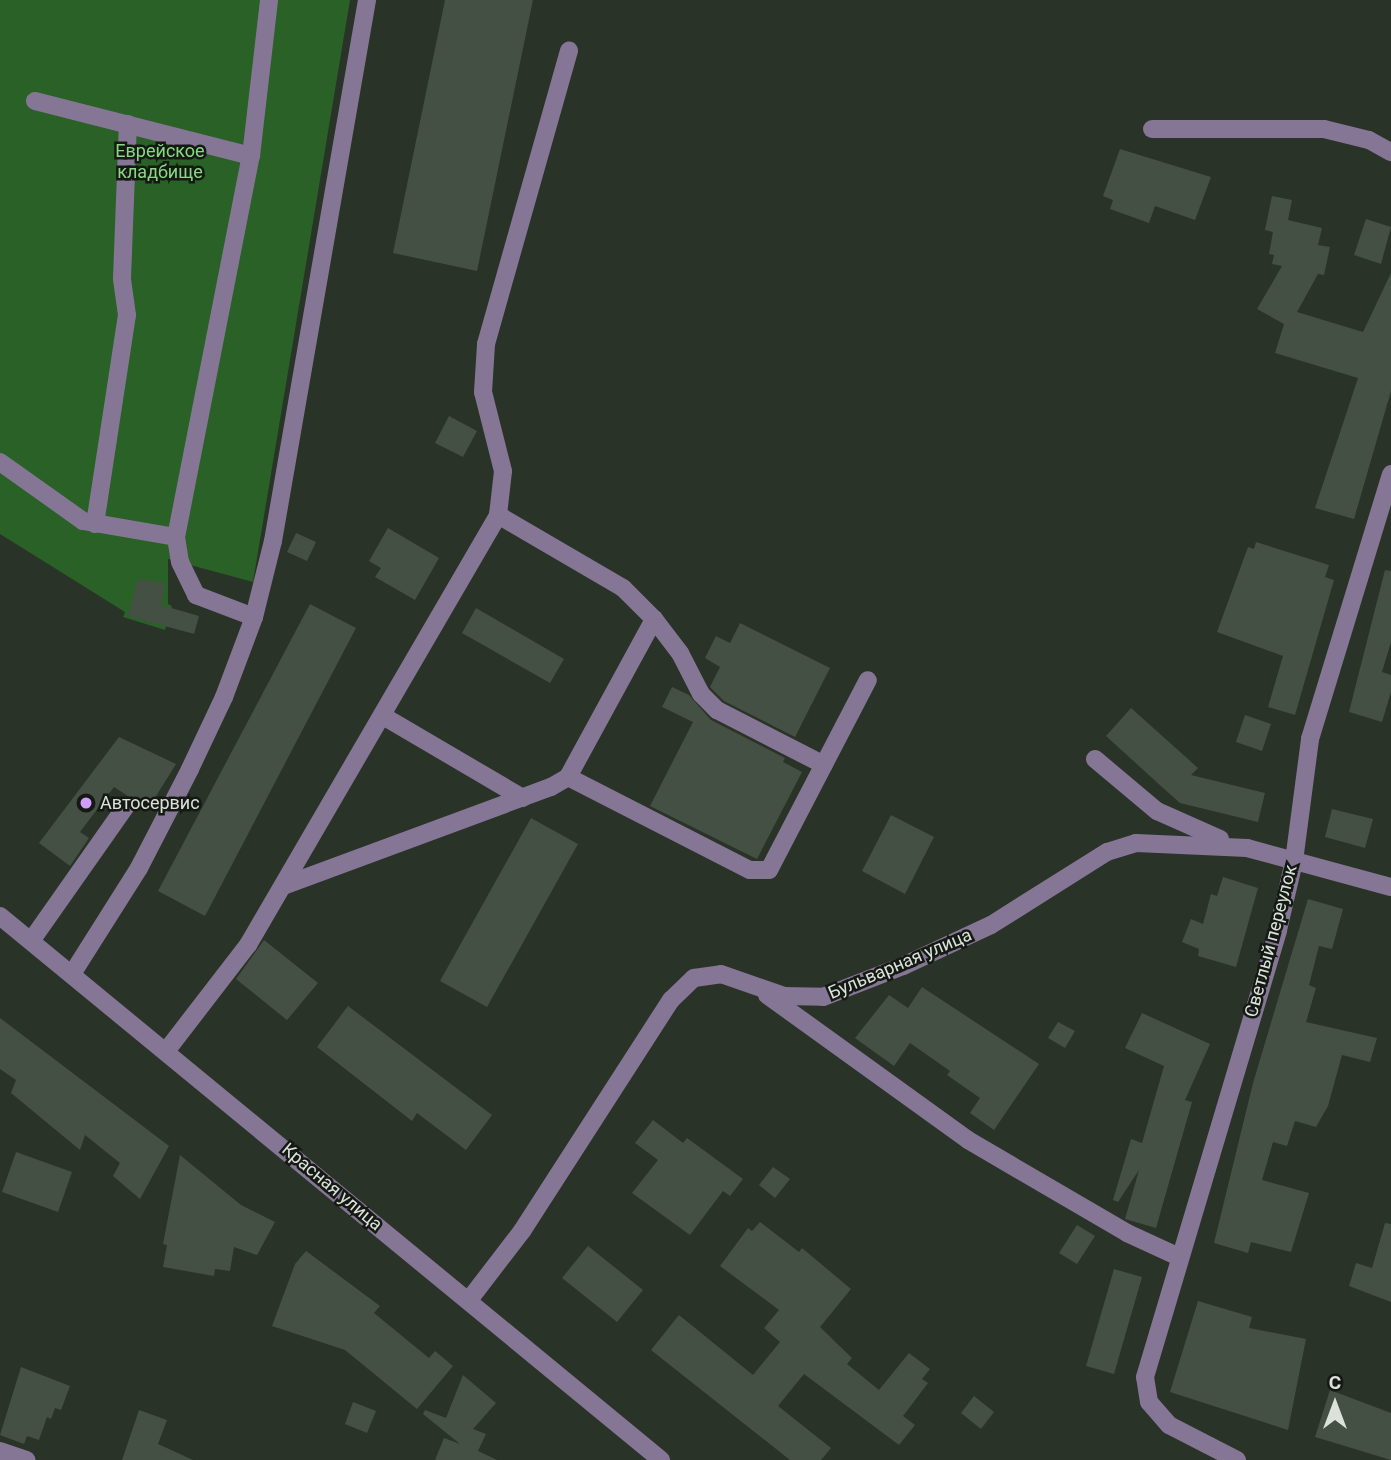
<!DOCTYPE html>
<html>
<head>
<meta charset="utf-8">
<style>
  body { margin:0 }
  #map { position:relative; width:1391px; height:1460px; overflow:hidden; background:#293328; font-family:Roboto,sans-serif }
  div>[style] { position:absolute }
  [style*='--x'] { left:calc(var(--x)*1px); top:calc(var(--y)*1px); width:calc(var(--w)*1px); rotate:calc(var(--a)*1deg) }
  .green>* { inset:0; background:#296127 }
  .building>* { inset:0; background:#455044 }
  .minor>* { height:18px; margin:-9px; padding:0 9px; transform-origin:9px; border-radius:9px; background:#867695 }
  .dots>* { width:19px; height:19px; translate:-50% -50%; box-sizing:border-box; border:4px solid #151914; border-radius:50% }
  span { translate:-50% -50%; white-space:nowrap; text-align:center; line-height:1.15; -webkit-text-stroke:5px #151914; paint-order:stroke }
  .park-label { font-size:18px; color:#88d982 }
  .poi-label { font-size:18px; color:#dbe2da }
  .left { translate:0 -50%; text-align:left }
  .street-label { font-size:18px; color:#dbe2da }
  .north { position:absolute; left:1300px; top:1369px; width:70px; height:70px; -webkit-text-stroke:5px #151914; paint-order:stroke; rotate:0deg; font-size:19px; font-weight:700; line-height:28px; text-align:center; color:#dbe2da }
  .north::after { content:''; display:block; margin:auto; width:24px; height:32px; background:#dbe2da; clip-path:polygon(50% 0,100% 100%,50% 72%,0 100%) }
</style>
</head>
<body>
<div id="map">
  <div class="green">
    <i style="clip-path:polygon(0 0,350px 0,253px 582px,168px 559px,168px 604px,172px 606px,165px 630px,123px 617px,125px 612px,0 534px)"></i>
  </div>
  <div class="building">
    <i style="clip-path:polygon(445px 0,533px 0,477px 271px,393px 253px)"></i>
    <i style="clip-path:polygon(1120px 149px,1211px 177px,1195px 220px,1155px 206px,1149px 223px,1110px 209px,1113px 200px,1103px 196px)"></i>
    <i style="clip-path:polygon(1272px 196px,1292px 200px,1288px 220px,1322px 228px,1318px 245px,1330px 247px,1324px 275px,1318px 274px,1297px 312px,1363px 332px,1391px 273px,1391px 391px,1354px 519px,1315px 508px,1358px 378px,1275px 353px,1284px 324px,1257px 309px,1282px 266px,1272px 264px,1274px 255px,1269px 254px,1273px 232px,1265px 230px)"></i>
    <i style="clip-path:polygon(1366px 219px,1391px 227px,1381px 264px,1354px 255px)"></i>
    <i style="clip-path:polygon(449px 416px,477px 431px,463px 457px,435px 443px)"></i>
    <i style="clip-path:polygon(388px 528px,439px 558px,415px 600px,375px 577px,381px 568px,369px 561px)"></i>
    <i style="clip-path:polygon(296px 533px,316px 542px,307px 561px,287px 552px)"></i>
    <i style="clip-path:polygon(1256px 542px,1329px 565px,1325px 577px,1334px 580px,1295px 715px,1268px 707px,1283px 656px,1217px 632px,1248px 547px,1254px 549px)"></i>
    <i style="clip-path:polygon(1385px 570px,1391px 571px,1391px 642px,1382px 672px,1391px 675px,1391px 692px,1382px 722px,1349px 712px)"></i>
    <i style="clip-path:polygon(138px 579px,165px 583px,161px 605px,199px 616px,194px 634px,128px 616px)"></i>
    <i style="clip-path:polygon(310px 604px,356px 628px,205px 916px,158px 891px)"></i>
    <i style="clip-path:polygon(476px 608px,564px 659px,550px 683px,462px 633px)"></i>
    <i style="clip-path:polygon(740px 623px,830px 668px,795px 737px,724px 701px,710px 687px,720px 667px,705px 658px,716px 636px,730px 643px)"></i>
    <i style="clip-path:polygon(672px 687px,689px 695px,711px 720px,785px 758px,783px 762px,802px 772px,757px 859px,650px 806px,693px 722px,662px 707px)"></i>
    <i style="clip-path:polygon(1131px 708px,1198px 768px,1191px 775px,1265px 793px,1258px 822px,1180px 803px,1162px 787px,1106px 736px)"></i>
    <i style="clip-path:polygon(1245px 715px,1271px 724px,1262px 751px,1236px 742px)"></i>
    <i style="clip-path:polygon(119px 737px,176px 764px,148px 809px,114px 787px,80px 832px,89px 838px,70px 866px,39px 843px)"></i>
    <i style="clip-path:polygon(1332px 809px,1373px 819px,1365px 848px,1325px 837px)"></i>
    <i style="clip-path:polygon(891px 815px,934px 837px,905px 894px,862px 871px)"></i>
    <i style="clip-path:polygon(531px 818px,578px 844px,487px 1007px,440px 981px)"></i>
    <i style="clip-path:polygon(1223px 877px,1258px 888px,1236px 967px,1198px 956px,1199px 949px,1182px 942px,1191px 919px,1203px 924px,1211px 894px,1217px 896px)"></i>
    <i style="clip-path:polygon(1308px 899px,1343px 909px,1332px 949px,1319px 946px,1309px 985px,1316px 988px,1306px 1022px,1377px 1038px,1370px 1062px,1342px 1055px,1328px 1106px,1316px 1127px,1295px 1121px,1287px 1146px,1273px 1142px,1262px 1180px,1309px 1193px,1291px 1252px,1251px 1242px,1248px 1253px,1214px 1243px,1253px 1083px)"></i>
    <i style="clip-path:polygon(264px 940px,318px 983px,287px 1020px,236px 979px)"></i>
    <i style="clip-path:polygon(922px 987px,1039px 1064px,994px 1130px,970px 1113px,980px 1098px,947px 1075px,950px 1071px,910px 1043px,894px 1066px,855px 1038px,889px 995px,908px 1008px)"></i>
    <i style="clip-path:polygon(348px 1006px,492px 1115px,466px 1150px,417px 1113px,412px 1121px,317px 1047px)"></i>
    <i style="clip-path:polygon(1142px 1013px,1210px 1044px,1185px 1100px,1192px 1102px,1156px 1228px,1125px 1219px,1139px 1170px,1118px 1202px,1113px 1200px,1131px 1139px,1142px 1143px,1164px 1066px,1125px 1048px)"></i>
    <i style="clip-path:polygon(0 1018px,169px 1146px,140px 1199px,113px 1176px,120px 1163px,85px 1135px,80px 1150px,11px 1093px,16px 1080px,0 1069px)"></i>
    <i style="clip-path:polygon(1058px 1022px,1075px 1031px,1065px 1048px,1048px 1038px)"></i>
    <i style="clip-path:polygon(653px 1120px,683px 1143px,687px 1138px,743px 1179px,730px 1196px,723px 1191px,690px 1235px,632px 1193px,658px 1160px,635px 1143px)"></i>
    <i style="clip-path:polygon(16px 1152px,72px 1172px,58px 1212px,2px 1192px)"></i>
    <i style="clip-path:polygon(180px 1155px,241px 1205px,275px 1222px,257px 1255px,234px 1247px,230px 1271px,215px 1269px,214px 1276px,163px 1267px,167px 1245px,163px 1244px)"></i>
    <i style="clip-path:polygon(773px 1167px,790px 1179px,775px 1198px,759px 1185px)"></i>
    <i style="clip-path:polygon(760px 1222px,799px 1252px,802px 1248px,851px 1289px,820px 1327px,852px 1358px,847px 1364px,879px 1390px,909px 1353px,930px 1369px,922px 1379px,928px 1383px,903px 1416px,915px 1425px,899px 1445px,804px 1374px,778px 1406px,831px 1448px,821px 1460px,790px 1460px,651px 1350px,679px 1315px,753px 1375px,780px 1342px,764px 1328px,779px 1310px,720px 1266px,748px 1228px,752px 1231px)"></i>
    <i style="clip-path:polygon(1385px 1223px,1391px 1224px,1391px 1302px,1349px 1286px,1356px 1263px,1372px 1268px)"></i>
    <i style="clip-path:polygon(1077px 1225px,1095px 1236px,1077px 1264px,1059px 1253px)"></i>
    <i style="clip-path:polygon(588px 1246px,643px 1290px,617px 1322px,562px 1278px)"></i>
    <i style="clip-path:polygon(306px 1251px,380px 1306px,374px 1313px,429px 1358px,435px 1351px,453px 1366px,417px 1409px,345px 1350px,272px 1326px,295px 1264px)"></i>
    <i style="clip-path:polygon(1114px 1269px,1142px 1277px,1114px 1374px,1086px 1366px)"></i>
    <i style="clip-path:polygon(1198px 1301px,1252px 1317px,1249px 1328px,1306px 1339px,1288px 1430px,1170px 1392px)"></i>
    <i style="clip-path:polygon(21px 1367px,70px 1386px,61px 1410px,55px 1408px,51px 1419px,47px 1417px,39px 1440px,27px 1436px,24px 1444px,0 1435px)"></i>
    <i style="clip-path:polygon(463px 1375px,496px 1403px,473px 1429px,486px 1434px,478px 1451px,497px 1460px,435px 1460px,444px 1438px,460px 1444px,423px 1414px,425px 1410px,446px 1418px)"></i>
    <i style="clip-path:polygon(1330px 1390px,1391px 1413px,1391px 1460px,1315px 1437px)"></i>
    <i style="clip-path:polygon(974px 1396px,994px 1412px,981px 1429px,961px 1413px)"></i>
    <i style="clip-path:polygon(353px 1402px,376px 1411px,367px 1433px,345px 1424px)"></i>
    <i style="clip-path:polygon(139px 1410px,167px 1420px,158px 1444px,193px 1460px,122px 1460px)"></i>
  </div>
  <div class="minor">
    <i style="--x:35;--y:101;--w:223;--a:14.3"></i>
    <i style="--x:1152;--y:129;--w:172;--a:0"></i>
    <i style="--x:1324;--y:129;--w:46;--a:13.7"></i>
    <i style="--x:1369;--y:140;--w:25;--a:29"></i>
    <i style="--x:0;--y:462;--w:102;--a:35.4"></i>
    <i style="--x:83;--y:521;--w:94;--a:9.8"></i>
    <i style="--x:176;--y:537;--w:25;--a:81"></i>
    <i style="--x:180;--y:562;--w:37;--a:64"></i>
    <i style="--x:196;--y:595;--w:62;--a:20.8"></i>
    <i style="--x:95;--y:524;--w:211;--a:-81.3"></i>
    <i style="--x:127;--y:315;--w:37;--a:-98"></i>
    <i style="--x:122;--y:278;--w:154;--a:-87.8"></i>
    <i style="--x:176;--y:537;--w:388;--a:-78.9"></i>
    <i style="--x:251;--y:156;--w:157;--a:-83.4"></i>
    <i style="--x:654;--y:619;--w:43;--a:52.6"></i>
    <i style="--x:680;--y:653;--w:46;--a:62.9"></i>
    <i style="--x:701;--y:694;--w:23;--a:45"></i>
    <i style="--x:717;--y:710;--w:120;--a:27.2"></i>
    <i style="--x:383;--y:716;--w:162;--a:30.4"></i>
    <i style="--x:1095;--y:759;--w:81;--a:40"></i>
    <i style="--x:1157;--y:811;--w:69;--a:24"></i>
    <i style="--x:568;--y:777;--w:204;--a:27.1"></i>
    <i style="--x:750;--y:870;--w:19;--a:0"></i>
    <i style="--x:769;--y:870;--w:214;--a:-62.5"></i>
    <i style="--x:283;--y:886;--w:286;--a:-20.3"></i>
    <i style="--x:551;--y:787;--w:20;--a:-30"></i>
    <i style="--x:568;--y:777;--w:180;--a:-61.4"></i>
    <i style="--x:654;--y:619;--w:44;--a:-135"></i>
    <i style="--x:623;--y:588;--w:145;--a:-149.7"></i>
    <i style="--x:0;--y:916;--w:856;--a:39.45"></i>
    <i style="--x:31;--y:941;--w:165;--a:-54.9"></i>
    <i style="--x:72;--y:974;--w:125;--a:-57.7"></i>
    <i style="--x:139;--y:868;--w:111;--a:-62.7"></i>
    <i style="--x:190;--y:769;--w:80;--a:-64.7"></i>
    <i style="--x:224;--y:697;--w:85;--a:-69.4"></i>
    <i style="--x:254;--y:617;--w:78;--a:-76"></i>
    <i style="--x:273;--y:541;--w:549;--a:-80.14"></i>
    <i style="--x:767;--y:995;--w:248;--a:35.8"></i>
    <i style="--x:968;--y:1140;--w:184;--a:30.3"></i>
    <i style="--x:1127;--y:1233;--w:55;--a:24.7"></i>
    <i style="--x:167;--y:1050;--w:133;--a:-52.4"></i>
    <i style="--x:248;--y:945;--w:497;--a:-59.8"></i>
    <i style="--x:498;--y:515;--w:44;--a:-83.5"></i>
    <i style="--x:503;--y:471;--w:81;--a:-104.2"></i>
    <i style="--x:483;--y:392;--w:48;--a:-86.4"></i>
    <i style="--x:486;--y:344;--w:305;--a:-74.2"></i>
    <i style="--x:469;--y:1300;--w:87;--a:-52.5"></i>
    <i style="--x:522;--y:1231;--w:275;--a:-57.2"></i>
    <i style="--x:671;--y:1000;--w:32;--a:-44"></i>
    <i style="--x:694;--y:978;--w:27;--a:-8"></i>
    <i style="--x:721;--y:974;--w:67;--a:19.2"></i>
    <i style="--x:784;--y:996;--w:39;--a:1"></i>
    <i style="--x:823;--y:997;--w:86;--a:-21.2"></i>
    <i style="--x:903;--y:966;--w:97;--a:-25"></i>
    <i style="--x:991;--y:925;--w:137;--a:-32.2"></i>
    <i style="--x:1107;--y:852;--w:30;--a:-17"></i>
    <i style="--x:1136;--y:843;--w:111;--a:2.6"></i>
    <i style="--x:1247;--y:848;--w:149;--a:15.2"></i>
    <i style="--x:0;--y:1451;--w:28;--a:19"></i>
    <i style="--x:1237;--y:1460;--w:76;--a:-152.8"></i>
    <i style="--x:1169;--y:1425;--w:30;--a:-131"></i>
    <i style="--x:1149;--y:1402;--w:25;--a:-99"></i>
    <i style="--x:1145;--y:1377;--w:466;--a:-73.4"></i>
    <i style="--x:1278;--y:930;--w:71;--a:-76.9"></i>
    <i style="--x:1294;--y:861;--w:123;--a:-82.5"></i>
    <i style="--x:1310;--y:739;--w:277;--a:-73"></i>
  </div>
  <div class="dots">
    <i style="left:86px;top:803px;background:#d19dfe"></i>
  </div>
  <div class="park-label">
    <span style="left:160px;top:162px">Еврейское<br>кладбище</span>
  </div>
  <div class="poi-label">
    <span class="left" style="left:100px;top:803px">Автосервис</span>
  </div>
  <div class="street-label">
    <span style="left:1271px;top:941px;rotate:-75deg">Светлый переулок</span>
    <span style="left:900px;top:964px;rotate:-23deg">Бульварная улица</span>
    <span style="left:332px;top:1187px;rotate:40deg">Красная улица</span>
  </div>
  <div class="north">С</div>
</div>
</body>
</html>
